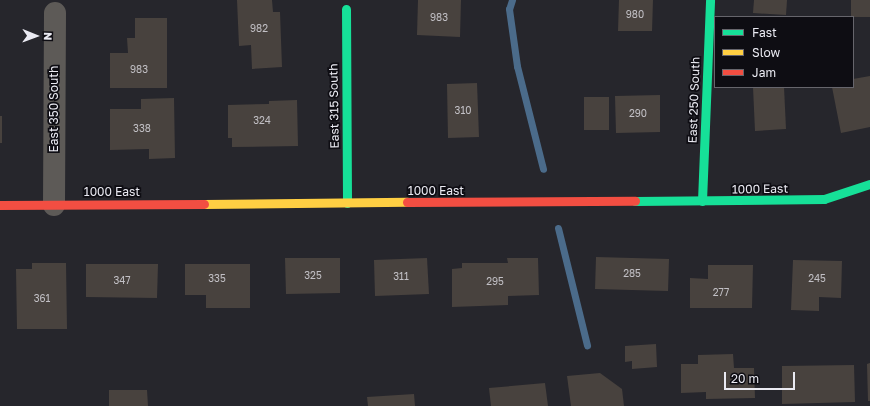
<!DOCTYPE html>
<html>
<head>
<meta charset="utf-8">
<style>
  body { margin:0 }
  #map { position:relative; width:870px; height:406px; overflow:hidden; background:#26262c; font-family:"Golos Text",sans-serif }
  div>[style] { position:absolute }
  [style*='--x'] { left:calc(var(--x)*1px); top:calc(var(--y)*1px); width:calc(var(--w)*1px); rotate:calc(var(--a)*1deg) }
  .stream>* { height:7px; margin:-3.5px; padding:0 3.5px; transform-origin:3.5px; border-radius:3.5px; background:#4b6b8a }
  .building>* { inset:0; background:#48423e }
  .street>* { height:22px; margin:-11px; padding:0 11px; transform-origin:11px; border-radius:11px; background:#5d5a57 }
  .fast>* { height:9px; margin:-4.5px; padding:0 4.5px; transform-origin:4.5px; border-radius:4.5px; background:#16e098 }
  .slow>* { height:9px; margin:-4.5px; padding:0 4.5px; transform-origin:4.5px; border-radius:4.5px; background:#ffcf43 }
  .jam>* { height:9px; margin:-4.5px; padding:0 4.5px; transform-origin:4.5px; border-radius:4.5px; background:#f24e42 }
  span { translate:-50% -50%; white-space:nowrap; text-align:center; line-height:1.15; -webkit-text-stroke:3.5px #0e0d13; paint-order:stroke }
  .number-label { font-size:10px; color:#c2c0c5 }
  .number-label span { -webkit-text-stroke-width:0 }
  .street-label { font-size:12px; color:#eaeaf2 }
  .legend { position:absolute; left:714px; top:16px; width:140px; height:72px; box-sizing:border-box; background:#0e0d13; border:1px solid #66656c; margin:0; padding:5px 7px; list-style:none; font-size:12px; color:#eaeaf2 }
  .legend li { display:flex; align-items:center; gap:8px; height:20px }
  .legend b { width:20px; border:1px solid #66656c }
  .north { position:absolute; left:16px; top:16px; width:40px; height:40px; -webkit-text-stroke:3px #0e0d13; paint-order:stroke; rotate:91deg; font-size:11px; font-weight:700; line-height:16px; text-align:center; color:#eaeaf2 }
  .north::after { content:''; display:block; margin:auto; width:14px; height:18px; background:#eaeaf2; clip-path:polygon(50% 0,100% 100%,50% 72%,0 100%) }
  .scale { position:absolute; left:724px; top:372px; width:71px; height:18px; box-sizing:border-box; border:2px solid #eaeaf2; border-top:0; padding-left:5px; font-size:12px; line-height:14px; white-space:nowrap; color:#eaeaf2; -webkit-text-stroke:3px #0e0d13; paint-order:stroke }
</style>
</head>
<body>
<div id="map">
  <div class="stream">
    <i style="--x:512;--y:0;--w:9;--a:108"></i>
    <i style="--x:509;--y:9;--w:58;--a:82"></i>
    <i style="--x:517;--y:66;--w:106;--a:75.8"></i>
    <i style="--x:558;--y:228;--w:121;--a:76.1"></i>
  </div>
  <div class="building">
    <i style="clip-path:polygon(237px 0,272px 0,273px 12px,280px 12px,282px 67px,252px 69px,251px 45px,239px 46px)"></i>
    <i style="clip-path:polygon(418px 0,461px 0,460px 37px,417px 35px)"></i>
    <i style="clip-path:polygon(619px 0,653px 0,652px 31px,618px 31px)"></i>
    <i style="clip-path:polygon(754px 0,787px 0,786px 15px,753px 13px)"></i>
    <i style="clip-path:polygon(851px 0,870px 0,870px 17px,851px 17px)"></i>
    <i style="clip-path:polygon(135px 18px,167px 18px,167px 88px,110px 88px,110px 53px,128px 53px,127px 38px,135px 38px)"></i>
    <i style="clip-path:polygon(870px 76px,870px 127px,841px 133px,832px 87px,853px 87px,853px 79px)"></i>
    <i style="clip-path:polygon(477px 83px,479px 137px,448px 138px,447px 84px)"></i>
    <i style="clip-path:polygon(753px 87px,784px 87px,786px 129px,755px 131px)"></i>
    <i style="clip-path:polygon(660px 95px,660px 132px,616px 133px,615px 96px)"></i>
    <i style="clip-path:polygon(584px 97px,609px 97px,609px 130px,584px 130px)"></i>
    <i style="clip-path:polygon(174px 98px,175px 158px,149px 159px,149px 149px,110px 150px,110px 109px,141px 109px,141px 99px)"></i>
    <i style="clip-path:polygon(297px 100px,298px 146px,232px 147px,232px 138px,228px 138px,228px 105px,269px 104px,269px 101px)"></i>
    <i style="clip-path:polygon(0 116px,2px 116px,2px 143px,0 143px)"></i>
    <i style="clip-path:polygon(596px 257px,669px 259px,668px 291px,595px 289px)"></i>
    <i style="clip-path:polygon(285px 258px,340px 258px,340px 293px,286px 294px)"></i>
    <i style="clip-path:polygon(427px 258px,429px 294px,375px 296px,374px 260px)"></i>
    <i style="clip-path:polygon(507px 258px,538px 258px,539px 295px,508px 296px,508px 305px,452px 307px,452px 269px,462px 268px,462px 263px,508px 263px)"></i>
    <i style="clip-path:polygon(793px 260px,842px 261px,841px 298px,819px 297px,819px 311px,791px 310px)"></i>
    <i style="clip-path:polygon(32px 263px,66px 263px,67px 329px,17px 329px,16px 269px,32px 269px)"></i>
    <i style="clip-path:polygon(86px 264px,158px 264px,157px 298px,86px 297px)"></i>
    <i style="clip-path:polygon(185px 264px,250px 264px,250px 308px,206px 308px,206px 295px,185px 295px)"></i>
    <i style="clip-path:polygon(708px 265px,753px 265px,752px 308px,690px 308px,690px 278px,708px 279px)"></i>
    <i style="clip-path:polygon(656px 344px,657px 367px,632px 369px,632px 361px,625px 362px,625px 346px)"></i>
    <i style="clip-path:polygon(733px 354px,734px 368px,754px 368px,755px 398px,706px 399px,706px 392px,681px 393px,681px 364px,698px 364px,698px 355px)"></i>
    <i style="clip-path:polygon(870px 363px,870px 401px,868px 401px,867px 364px)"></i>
    <i style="clip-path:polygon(854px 365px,855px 402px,782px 404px,782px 366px)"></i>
    <i style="clip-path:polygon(600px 373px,622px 389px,624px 406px,571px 406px,567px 376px)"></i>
    <i style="clip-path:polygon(545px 383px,548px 406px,491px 406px,489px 388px)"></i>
    <i style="clip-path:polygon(109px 390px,147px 390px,148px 406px,109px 406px)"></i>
    <i style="clip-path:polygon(414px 394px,415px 406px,368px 406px,367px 397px)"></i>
  </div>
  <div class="street">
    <i style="--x:54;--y:205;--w:192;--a:-89.7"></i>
  </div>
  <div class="fast">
    <i style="--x:346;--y:9;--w:194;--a:89.7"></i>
    <i style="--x:635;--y:201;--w:189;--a:-0.6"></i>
    <i style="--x:824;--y:199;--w:48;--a:-18.1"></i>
    <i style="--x:702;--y:201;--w:201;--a:-87.7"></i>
  </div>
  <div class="slow">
    <i style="--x:204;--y:204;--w:203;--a:-0.6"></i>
  </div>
  <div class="jam">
    <i style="--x:407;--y:202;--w:228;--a:-0.3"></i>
    <i style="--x:0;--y:205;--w:204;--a:-0.3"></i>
  </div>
  <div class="number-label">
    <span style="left:635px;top:15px">980</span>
    <span style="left:439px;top:18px">983</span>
    <span style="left:259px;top:29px">982</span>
    <span style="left:139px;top:70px">983</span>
    <span style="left:463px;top:111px">310</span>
    <span style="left:638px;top:114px">290</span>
    <span style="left:262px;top:121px">324</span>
    <span style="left:142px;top:129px">338</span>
    <span style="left:632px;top:274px">285</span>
    <span style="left:313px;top:276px">325</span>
    <span style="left:401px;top:277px">311</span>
    <span style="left:217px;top:279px">335</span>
    <span style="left:817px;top:279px">245</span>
    <span style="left:122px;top:281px">347</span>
    <span style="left:495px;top:282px">295</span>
    <span style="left:721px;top:293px">277</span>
    <span style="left:42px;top:299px">361</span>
  </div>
  <div class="street-label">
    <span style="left:694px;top:100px;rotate:-88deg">East 250 South</span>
    <span style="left:334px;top:106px;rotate:-91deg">East 315 South</span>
    <span style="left:54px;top:109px;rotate:-90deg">East 350 South</span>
    <span style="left:760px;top:189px;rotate:-1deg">1000 East</span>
    <span style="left:436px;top:191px">1000 East</span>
    <span style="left:112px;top:192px">1000 East</span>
  </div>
  <ul class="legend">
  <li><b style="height:5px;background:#16e098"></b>Fast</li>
  <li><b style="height:5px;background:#ffcf43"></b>Slow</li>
  <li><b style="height:5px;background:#f24e42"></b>Jam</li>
  </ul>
  <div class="north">N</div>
  <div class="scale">20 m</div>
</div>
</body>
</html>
